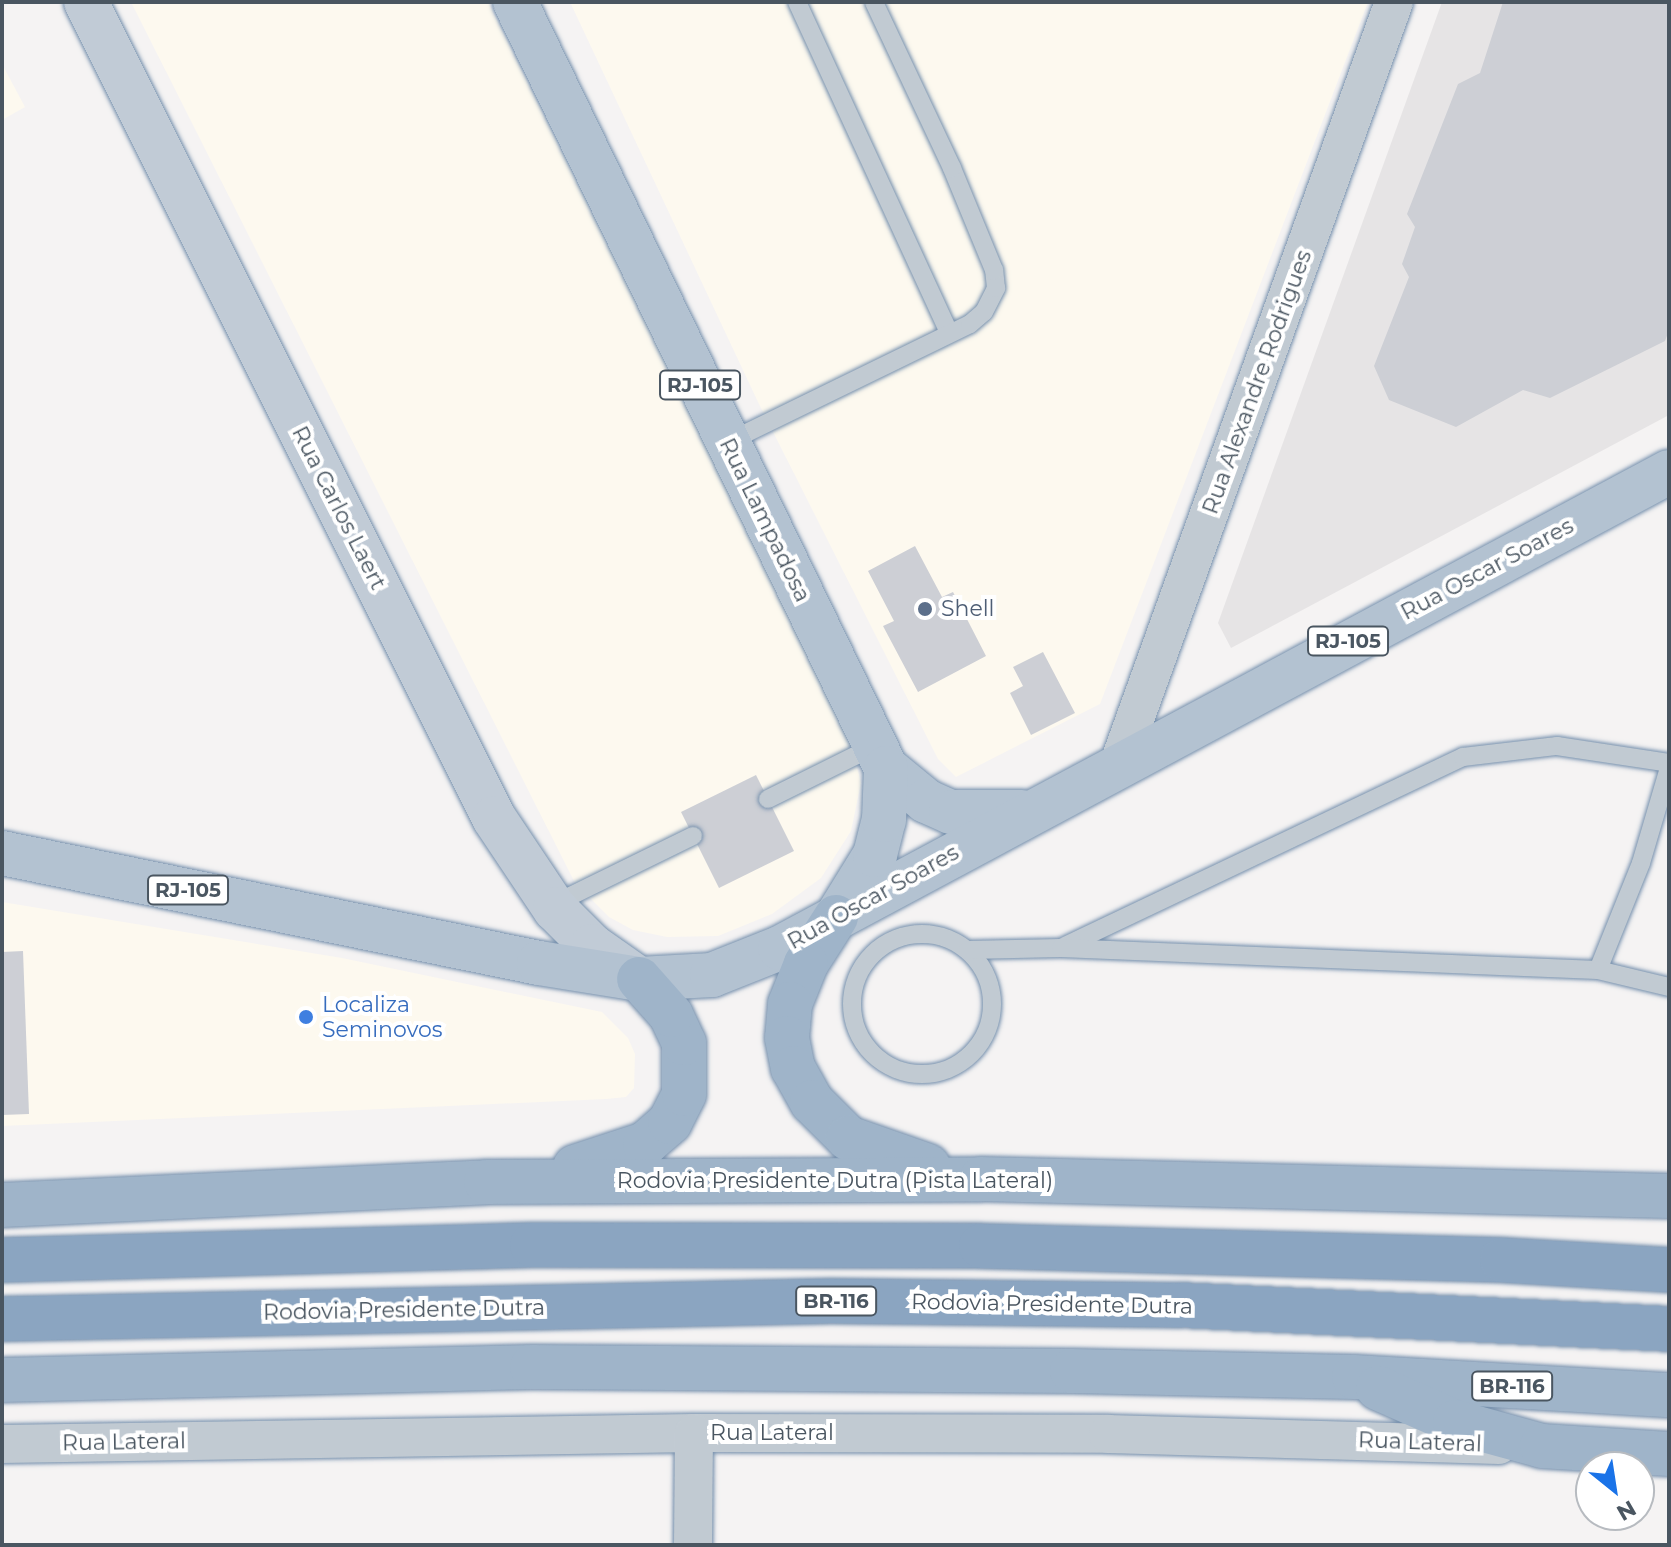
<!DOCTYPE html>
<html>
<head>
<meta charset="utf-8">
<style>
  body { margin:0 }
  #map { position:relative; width:1671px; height:1547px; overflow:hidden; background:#f5f3f3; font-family:Montserrat,sans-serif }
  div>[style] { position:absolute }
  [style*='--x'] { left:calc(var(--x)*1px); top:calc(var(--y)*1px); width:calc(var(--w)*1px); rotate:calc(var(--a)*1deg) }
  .commercial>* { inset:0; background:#fdf9ef }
  .education>* { inset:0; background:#e6e4e5 }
  .building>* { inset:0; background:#cdcfd5 }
  .roads { filter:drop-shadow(0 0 2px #7690ad) drop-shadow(0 0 2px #7690ad) }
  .service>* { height:18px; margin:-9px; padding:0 9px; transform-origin:9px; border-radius:9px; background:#c1cad2 }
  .service>.ring { margin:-9px; padding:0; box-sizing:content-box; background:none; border:18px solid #c1cad2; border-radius:50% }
  .minor>* { height:38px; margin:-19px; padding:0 19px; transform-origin:19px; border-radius:19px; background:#c1cad2 }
  .secondary>* { height:44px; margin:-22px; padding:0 22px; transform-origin:22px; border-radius:22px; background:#c1cbd6 }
  .primary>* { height:44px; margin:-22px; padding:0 22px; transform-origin:22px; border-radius:22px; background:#b3c2d1 }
  .trunk>* { height:44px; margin:-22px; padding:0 22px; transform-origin:22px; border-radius:22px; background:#9fb4c9 }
  .motorway>* { height:44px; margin:-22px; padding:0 22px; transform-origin:22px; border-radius:22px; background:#8ba5c1 }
  .dots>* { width:22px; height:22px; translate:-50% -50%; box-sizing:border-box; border:4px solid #fff; border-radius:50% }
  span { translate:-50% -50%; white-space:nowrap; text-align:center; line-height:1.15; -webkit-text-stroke:8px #fff; paint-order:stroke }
  .shield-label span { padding:2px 6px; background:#fff; border:2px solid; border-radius:6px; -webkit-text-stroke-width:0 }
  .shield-label { font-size:20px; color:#4a5661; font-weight:700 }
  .street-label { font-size:22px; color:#4a5661 }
  .service-label { font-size:22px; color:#4e5e75 }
  .left { translate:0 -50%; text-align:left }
  .shop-label { font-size:22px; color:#366cbe }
  .frame { position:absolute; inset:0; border:4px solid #4a5661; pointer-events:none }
  .north { position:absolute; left:1575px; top:1451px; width:80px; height:80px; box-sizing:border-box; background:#fff; border:2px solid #b7bbc0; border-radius:50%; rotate:150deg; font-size:22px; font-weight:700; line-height:32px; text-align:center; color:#4a5661 }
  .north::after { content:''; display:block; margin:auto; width:28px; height:36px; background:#1a73e8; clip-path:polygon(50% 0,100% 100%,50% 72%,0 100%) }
</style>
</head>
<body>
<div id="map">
  <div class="commercial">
    <i style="clip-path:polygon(131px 2px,488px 2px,850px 738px,861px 783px,851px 831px,821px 878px,772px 914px,718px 936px,667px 937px,633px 930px,609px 917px,575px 883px)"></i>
    <i style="clip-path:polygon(570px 2px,1368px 2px,1100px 704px,956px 777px,938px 759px,758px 402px)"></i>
    <i style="clip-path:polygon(2px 64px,25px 107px,2px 120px)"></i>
    <i style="clip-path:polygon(2px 902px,342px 958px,602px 1012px,628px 1038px,635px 1054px,634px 1088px,626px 1097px,606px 1099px,2px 1126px)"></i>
  </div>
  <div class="education">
    <i style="clip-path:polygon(1442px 2px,1669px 2px,1669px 415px,1231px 648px,1218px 623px)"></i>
  </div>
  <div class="building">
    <i style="clip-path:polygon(1503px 2px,1669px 2px,1669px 330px,1665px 341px,1550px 398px,1523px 390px,1456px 427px,1389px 400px,1374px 366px,1409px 277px,1402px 264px,1415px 227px,1407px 214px,1458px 84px,1480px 73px)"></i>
    <i style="clip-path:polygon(915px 546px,942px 597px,953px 592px,986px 656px,918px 692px,883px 626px,894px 621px,868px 571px)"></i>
    <i style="clip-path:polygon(1043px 652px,1075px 713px,1031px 735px,1010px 693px,1023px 686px,1013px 667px)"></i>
    <i style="clip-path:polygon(756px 775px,794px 851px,719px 888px,681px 812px)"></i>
    <i style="clip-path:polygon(23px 951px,29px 1114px,2px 1115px,2px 952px)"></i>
  </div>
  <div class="roads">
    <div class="service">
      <i style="--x:797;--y:2;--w:364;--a:65.3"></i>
      <i style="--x:728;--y:442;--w:269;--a:-26"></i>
      <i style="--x:970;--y:324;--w:18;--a:-41"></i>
      <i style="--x:984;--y:312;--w:27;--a:-63"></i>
      <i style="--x:996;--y:288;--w:18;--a:-96"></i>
      <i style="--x:994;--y:270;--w:110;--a:-112.4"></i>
      <i style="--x:952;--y:168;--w:183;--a:-115.2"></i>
      <i style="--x:768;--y:799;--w:119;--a:-26.4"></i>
      <i style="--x:552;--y:905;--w:157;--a:-26.1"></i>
      <i class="ring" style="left:852px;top:934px;width:122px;height:122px"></i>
      <i style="--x:1065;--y:946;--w:441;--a:-25.4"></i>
      <i style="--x:1463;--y:757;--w:95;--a:-6.7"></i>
      <i style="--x:1557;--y:746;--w:113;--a:8.6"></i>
      <i style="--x:968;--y:950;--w:93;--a:-1.2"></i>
      <i style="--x:1061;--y:948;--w:537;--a:2.35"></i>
      <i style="--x:1598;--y:970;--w:115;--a:-68.1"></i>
      <i style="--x:1641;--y:863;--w:99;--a:-73.6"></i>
      <i style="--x:1598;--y:970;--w:73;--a:13.5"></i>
    </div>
    <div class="minor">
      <i style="--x:1119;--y:763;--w:809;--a:-70.13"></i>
      <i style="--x:2;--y:1444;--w:692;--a:-0.91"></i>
      <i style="--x:694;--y:1433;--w:414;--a:0.1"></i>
      <i style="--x:1108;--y:1434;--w:391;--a:1.6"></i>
      <i style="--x:693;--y:1545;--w:112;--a:-89.5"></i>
    </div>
    <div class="secondary">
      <i style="--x:86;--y:2;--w:912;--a:63.43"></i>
      <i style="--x:494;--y:818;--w:110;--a:56.2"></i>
      <i style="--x:555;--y:909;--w:52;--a:45"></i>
      <i style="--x:592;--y:946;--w:57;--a:35.1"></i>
    </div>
    <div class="primary">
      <i style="--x:515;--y:2;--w:851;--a:64.16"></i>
      <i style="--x:886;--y:768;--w:52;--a:39.5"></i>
      <i style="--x:926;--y:801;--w:27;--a:24"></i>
      <i style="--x:951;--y:812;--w:71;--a:0"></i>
      <i style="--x:2;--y:853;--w:548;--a:11.58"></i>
      <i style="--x:539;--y:963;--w:101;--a:9.1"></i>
      <i style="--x:639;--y:979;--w:73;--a:-3.1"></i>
      <i style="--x:712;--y:975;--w:73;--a:-21.7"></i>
      <i style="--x:780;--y:948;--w:1008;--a:-28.17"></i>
      <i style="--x:839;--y:913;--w:68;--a:-58.2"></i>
      <i style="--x:875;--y:855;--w:36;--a:-76"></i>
      <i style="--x:884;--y:820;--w:52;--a:-87.8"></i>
    </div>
    <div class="trunk">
      <i style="--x:836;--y:917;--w:56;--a:122.6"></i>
      <i style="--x:806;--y:964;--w:43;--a:111.8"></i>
      <i style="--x:790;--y:1004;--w:34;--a:95"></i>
      <i style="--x:787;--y:1038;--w:31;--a:79"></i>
      <i style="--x:793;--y:1068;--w:39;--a:61"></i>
      <i style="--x:812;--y:1102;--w:51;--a:45"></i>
      <i style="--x:848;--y:1138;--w:85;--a:19.3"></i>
      <i style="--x:575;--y:1167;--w:74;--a:-18.2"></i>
      <i style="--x:645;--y:1144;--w:33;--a:-41"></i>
      <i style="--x:670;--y:1122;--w:31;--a:-63"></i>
      <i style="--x:684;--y:1094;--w:51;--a:-90"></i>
      <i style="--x:684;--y:1043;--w:31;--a:-115"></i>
      <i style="--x:671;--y:1015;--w:48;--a:-131.6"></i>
      <i style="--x:2;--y:1205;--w:485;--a:-2.7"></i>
      <i style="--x:486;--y:1182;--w:495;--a:-0.3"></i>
      <i style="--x:981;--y:1179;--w:688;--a:1.42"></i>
      <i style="--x:2;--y:1380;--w:530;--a:-1.41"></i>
      <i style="--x:532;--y:1367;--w:540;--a:0.42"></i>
      <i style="--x:1072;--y:1371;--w:282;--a:1.2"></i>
      <i style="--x:1354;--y:1377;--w:316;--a:3.3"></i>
      <i style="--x:1378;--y:1388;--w:84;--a:23.8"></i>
      <i style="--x:1455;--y:1422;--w:90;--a:15.4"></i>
      <i style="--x:1542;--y:1446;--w:127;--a:3.6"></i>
    </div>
    <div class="motorway">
      <i style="--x:2;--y:1260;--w:530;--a:-1.62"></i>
      <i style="--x:532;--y:1245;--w:449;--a:0.1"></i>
      <i style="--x:981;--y:1246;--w:521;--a:1.54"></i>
      <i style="--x:1502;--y:1260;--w:167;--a:3.4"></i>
      <i style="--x:2;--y:1319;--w:829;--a:-1.24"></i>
      <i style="--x:831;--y:1301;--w:349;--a:0.7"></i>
      <i style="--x:1180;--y:1305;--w:490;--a:2.8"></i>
    </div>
  </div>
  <div class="dots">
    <i style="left:925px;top:609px;background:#5c6f8a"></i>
    <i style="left:306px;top:1017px;background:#3f7fe0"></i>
  </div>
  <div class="shield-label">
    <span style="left:700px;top:385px">RJ-105</span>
    <span style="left:1348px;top:641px">RJ-105</span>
    <span style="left:188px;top:890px">RJ-105</span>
    <span style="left:836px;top:1301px">BR-116</span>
    <span style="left:1512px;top:1386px">BR-116</span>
  </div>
  <div class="street-label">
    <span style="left:1257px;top:382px;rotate:-70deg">Rua Alexandre Rodrigues</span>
    <span style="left:339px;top:508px;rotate:63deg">Rua Carlos Laert</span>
    <span style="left:765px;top:520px;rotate:64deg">Rua Lampadosa</span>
    <span style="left:1487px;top:569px;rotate:-28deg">Rua Oscar Soares</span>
    <span style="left:873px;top:897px;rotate:-29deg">Rua Oscar Soares</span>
    <span style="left:835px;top:1181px">Rodovia Presidente Dutra (Pista Lateral)</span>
    <span style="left:1052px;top:1304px;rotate:1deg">Rodovia Presidente Dutra</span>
    <span style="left:404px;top:1310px;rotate:-1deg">Rodovia Presidente Dutra</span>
    <span style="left:772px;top:1433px">Rua Lateral</span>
    <span style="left:124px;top:1442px;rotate:-1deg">Rua Lateral</span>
    <span style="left:1420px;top:1442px;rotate:2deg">Rua Lateral</span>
  </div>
  <div class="service-label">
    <span class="left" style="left:941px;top:609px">Shell</span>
  </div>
  <div class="shop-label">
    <span class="left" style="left:322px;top:1017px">Localiza<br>Seminovos</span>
  </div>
  <div class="frame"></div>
  <div class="north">N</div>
</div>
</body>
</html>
